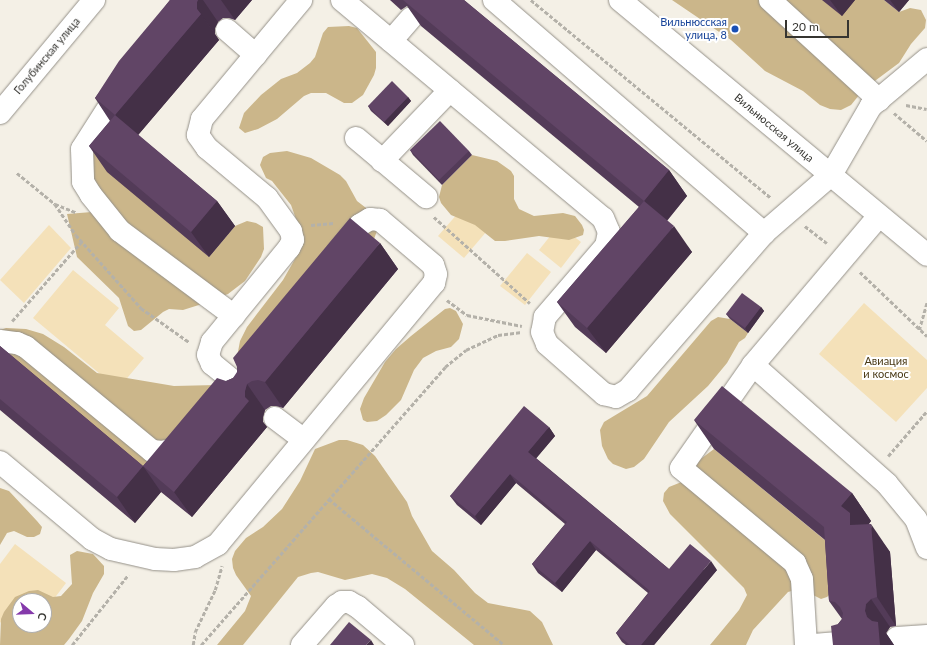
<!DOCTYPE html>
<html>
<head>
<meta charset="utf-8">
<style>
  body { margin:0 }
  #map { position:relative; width:927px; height:645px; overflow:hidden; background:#f4f0e6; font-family:Lato,sans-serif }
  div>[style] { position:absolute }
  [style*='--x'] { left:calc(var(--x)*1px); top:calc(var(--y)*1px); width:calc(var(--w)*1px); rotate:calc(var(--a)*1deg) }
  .green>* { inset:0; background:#f4e1b9 }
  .forest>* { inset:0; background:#cbb68a }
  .path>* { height:2.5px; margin-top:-1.25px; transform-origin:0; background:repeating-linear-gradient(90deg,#b4b1a9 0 4px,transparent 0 6px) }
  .roads { filter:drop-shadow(0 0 1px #959189) drop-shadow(0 0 1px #959189) }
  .minor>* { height:22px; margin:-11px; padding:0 11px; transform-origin:11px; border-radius:11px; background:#fff }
  .wall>* { inset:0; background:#533b58 }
  .shaded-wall>* { inset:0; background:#443047 }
  .building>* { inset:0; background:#614566 }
  .dots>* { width:11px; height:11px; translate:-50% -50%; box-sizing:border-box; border:2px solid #fff; border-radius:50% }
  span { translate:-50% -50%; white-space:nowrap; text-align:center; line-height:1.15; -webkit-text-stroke:4px #fff; paint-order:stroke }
  .transit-label { font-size:11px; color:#164399 }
  .right { translate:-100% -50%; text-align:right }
  .street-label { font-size:11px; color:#363531 }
  .park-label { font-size:11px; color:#493915 }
  .north { position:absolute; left:12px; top:593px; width:40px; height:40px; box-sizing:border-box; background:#fff; border:1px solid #afaead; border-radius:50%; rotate:109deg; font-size:11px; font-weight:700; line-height:16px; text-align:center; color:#363531 }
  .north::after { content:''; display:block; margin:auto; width:14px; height:18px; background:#853aab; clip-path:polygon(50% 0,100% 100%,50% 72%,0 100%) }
  .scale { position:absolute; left:785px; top:20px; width:64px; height:18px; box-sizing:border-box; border:2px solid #363531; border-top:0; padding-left:5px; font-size:12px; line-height:14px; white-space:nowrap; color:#363531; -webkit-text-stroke:3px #fff; paint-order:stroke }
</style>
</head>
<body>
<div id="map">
  <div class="green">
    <i style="clip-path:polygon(473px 196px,498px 218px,464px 258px,438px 236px)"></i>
    <i style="clip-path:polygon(49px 225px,71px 248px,24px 303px,0 280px)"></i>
    <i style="clip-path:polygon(559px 225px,581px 242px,561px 268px,539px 250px)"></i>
    <i style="clip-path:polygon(527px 253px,551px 272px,525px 305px,500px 286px)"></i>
    <i style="clip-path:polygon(73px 270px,119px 308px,105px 325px,144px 358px,118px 389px,33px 318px)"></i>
    <i style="clip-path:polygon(864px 303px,927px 360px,927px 388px,896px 422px,819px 354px)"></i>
    <i style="clip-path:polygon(15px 544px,66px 583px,44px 612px,44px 601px,20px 601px,20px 625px,23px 640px,0 622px,0 564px)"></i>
  </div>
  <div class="forest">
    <i style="clip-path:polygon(672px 0,884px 0,899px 12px,910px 8px,921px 10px,926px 20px,925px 28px,911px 44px,899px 63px,864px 89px,851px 105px,841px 110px,830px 109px,820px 105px,803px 91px,765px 71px,731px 40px)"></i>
    <i style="clip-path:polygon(349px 26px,357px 28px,376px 52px,376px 68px,374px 75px,363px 95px,352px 103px,344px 103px,326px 93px,311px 93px,304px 96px,277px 119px,258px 129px,245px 133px,239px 128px,244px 113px,261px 95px,281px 79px,297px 73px,310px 63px,315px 57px,323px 33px,328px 27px)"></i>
    <i style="clip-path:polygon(92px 137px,209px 257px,235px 226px,247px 221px,256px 223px,263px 227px,264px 249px,261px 257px,245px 281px,228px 294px,202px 304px,183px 310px,169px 309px,163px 312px,141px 330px,134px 331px,128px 326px,119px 298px,77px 257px,67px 214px,92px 212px,89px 176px)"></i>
    <i style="clip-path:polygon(287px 151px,311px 158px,340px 175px,346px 181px,357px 201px,370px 211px,377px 231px,374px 239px,237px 357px,240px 341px,247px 327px,283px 280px,299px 252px,302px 236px,291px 205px,272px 181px,266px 178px,260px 165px,263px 157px,270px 153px)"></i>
    <i style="clip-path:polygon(472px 155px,497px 161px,511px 171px,514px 176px,514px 199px,519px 209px,534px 216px,563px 213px,575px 216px,582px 225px,584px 230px,583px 235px,569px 240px,539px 236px,505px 241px,495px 241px,475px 225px,451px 215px,441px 203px,439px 197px,442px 185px)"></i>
    <i style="clip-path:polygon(450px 308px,456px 311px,463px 324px,459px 339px,451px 347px,436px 351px,423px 358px,414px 370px,401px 400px,386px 415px,377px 421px,367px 422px,363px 420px,360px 409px,364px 398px,385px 362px,396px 349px,411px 336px,445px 309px)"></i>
    <i style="clip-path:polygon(718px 317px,730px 319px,748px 333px,745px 338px,739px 342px,727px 363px,708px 386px,669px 422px,644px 459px,634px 467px,626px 469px,613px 464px,608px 459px,602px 446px,600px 430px,604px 422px,647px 396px,711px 321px)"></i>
    <i style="clip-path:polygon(6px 328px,26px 329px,43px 334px,64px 347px,97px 373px,174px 386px,216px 385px,161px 492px,0 358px,0 330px)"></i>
    <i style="clip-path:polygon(339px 440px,347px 440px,363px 445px,375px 456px,407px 502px,412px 516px,432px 551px,454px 570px,475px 593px,488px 603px,530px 611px,542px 622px,553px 645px,474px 645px,405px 589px,387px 578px,372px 574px,345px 580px,318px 572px,311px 573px,298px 577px,243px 645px,217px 645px,245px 611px,251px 596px,236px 575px,233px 568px,232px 559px,235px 551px,246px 538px,263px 527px,282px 509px,300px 481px,315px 449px)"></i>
    <i style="clip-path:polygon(714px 449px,843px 555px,832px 592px,827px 597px,821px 599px,809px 593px,795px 590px,788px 592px,753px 630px,746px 645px,710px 645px,739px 610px,747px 595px,744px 588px,670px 514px,663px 501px,664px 493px,669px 487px,684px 481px,691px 477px,698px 461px)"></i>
    <i style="clip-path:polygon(0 488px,9px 491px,37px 521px,42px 527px,40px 534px,34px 537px,27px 537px,14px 531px,7px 533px,0 545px)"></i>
    <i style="clip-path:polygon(evenodd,77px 551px,93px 554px,104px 566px,104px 574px,93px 593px,82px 621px,69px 639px,64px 645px,0 645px,1px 619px,4px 612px,15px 597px,29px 591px,38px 590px,53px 597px,61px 596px,72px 584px,70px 555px,77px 551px,20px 601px,44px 601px,44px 625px,20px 625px,20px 601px)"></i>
  </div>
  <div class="path">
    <i style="--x:531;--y:0;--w:311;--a:39.5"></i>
    <i style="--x:906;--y:105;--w:21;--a:11"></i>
    <i style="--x:894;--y:113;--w:43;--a:40.3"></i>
    <i style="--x:17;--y:173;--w:49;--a:39.2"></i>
    <i style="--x:55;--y:204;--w:24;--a:22"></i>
    <i style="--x:55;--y:204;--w:37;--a:56"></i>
    <i style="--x:76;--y:235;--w:98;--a:48.3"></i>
    <i style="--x:141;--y:308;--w:59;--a:35.3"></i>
    <i style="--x:434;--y:217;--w:129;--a:41.9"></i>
    <i style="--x:311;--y:225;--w:23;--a:-5"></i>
    <i style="--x:805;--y:226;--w:28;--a:38"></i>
    <i style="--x:860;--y:272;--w:93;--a:43.7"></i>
    <i style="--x:447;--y:300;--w:25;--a:37"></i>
    <i style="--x:467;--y:315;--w:56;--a:11.3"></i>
    <i style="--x:12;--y:321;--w:106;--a:-48.8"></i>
    <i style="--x:919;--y:330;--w:29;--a:-74"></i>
    <i style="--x:888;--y:456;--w:60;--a:-49.1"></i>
    <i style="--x:329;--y:499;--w:228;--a:39.8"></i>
    <i style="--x:72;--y:645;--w:90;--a:-51.3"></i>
    <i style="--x:193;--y:645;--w:13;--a:-81"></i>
    <i style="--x:195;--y:632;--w:47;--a:-64.5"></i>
    <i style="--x:215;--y:590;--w:25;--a:-74"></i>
    <i style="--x:201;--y:645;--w:370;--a:-48.7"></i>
    <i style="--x:445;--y:367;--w:27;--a:-39"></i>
    <i style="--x:466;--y:350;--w:35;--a:-25"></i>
    <i style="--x:498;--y:335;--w:24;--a:-7"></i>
  </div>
  <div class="roads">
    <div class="minor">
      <i style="--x:342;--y:0;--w:340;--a:39.9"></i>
      <i style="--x:603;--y:218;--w:15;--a:67"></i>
      <i style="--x:609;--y:232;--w:14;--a:102"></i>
      <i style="--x:606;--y:246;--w:94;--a:130.7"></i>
      <i style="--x:545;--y:317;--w:15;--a:101"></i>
      <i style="--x:542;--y:332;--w:13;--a:67"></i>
      <i style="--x:547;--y:344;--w:76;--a:41.3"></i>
      <i style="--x:604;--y:394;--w:12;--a:14"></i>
      <i style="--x:616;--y:397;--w:14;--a:-30"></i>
      <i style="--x:628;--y:390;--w:208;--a:-49.1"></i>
      <i style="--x:494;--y:0;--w:357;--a:40.8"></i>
      <i style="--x:764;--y:233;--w:89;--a:-40.9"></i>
      <i style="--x:831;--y:175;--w:80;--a:-59.9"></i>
      <i style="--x:871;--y:106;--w:73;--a:-40"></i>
      <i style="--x:620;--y:0;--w:399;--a:39.7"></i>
      <i style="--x:770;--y:0;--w:148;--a:42.5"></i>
      <i style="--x:227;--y:30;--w:38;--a:41"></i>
      <i style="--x:391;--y:41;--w:30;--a:-49"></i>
      <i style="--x:121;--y:88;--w:72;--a:122.6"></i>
      <i style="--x:82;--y:149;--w:33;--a:88"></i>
      <i style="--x:83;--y:182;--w:15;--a:58"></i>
      <i style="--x:91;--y:195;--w:46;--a:51.1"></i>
      <i style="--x:120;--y:231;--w:142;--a:36.7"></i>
      <i style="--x:0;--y:113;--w:147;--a:-50.2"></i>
      <i style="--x:356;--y:138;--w:92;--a:40.1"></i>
      <i style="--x:382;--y:161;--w:98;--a:-46.2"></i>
      <i style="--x:0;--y:341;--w:17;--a:7"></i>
      <i style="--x:17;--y:343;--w:10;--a:24"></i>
      <i style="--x:26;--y:347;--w:163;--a:39.5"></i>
      <i style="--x:152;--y:451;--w:11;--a:5"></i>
      <i style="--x:163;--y:452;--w:11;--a:-15"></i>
      <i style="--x:174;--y:449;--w:12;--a:-48"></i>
      <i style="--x:753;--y:365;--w:179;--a:41.6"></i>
      <i style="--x:887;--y:484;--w:45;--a:50.4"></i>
      <i style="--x:916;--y:519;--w:31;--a:69"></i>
      <i style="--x:243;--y:394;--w:18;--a:-128"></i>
      <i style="--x:232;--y:380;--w:26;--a:-141"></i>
      <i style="--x:212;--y:364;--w:10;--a:-114"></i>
      <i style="--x:208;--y:355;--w:14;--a:-73"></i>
      <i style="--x:212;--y:342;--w:122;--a:-50.7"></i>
      <i style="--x:289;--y:248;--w:9;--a:-63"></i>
      <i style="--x:293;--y:240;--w:9;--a:-103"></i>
      <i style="--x:291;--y:231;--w:41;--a:-126"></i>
      <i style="--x:267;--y:198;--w:78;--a:-140.2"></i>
      <i style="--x:207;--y:148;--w:16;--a:-125"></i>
      <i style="--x:198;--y:135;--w:16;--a:-76"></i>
      <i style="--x:202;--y:119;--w:155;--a:-50.2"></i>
      <i style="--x:275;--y:418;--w:36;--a:37"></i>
      <i style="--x:0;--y:462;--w:120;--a:39.9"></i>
      <i style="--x:92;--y:539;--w:21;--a:28"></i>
      <i style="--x:111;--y:549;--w:45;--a:12.8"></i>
      <i style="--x:155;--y:559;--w:19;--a:3"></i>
      <i style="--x:174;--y:560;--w:21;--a:-8"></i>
      <i style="--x:195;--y:557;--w:26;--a:-29"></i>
      <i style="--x:218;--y:544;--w:339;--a:-50.4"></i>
      <i style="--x:434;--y:283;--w:9;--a:-77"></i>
      <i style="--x:436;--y:274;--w:9;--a:-108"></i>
      <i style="--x:433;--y:265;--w:70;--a:-139.7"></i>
      <i style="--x:380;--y:220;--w:10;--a:-174"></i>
      <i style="--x:370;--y:219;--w:12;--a:149"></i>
      <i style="--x:360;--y:225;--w:32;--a:129"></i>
      <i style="--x:897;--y:638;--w:30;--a:-4"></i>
      <i style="--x:302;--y:645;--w:52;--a:-48.9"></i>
      <i style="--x:336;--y:606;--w:7;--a:-34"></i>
      <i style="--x:342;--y:602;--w:7;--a:0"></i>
      <i style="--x:349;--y:602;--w:10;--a:29"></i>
      <i style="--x:358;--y:607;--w:59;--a:40.2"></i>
      <i style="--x:806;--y:645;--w:66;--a:-93.5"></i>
      <i style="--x:802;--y:579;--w:17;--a:-114"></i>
      <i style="--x:795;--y:563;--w:148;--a:-140.2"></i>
      <i style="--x:681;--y:468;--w:126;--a:-55"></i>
      <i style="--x:753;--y:365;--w:195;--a:-49.8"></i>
      <i style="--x:814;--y:645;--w:36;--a:-5"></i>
    </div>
  </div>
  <div class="wall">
    <i style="clip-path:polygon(170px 0,252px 0,235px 20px,229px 18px,223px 18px,218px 22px,215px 28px,215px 34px,219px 40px,138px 135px,217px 201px,235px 226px,209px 257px,107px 172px,89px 146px,110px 121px,95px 98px)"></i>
    <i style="clip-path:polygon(390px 0,464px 0,669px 170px,687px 196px,667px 221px,692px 252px,606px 353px,575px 327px,557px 302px,639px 207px,421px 26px,407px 6px,401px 10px)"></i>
    <i style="clip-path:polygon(822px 0,855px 0,842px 16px)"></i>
    <i style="clip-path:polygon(884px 0,909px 0,899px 12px)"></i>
    <i style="clip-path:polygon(408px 97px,411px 101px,388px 126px,371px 111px,368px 106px)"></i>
    <i style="clip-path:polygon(410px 150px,469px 151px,472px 155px,442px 185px,413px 155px)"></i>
    <i style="clip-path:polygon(380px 243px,398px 269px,283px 408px,276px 406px,271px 406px,265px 410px,263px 417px,263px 422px,267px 427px,192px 517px,161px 492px,135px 523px,0 410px,0 346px,143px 466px,226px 381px,233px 378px)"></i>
    <i style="clip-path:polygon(761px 307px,764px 311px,748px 333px,730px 319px,726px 314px)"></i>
    <i style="clip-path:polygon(694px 420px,852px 493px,871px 521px,869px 524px,890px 552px,896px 626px,890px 627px,886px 633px,894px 645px,833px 645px,838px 624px,842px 619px,829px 601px,825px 540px,714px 449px)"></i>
    <i style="clip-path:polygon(549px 427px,555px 436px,536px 458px,669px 569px,717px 570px,654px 645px,626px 645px,622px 642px,616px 633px,648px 593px,596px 550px,562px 592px,538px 573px,532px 564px,565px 524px,516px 483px,481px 525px,457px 505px,450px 496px)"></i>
  </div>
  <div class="shaded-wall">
    <i style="clip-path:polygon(198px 0,203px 0,218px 22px,215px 28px,215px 34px,197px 9px,197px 2px)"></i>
    <i style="clip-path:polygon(221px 0,252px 0,235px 20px)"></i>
    <i style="clip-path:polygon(830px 0,855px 0,842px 16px)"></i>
    <i style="clip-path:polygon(890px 0,909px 0,899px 12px)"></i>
    <i style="clip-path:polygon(201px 14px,219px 40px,133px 141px,115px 115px)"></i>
    <i style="clip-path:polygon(408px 97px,411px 101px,388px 126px,384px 122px)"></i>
    <i style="clip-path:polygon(669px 170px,687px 196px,662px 226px,644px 201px)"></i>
    <i style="clip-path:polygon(217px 201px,235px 226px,209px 257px,191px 232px)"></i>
    <i style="clip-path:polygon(674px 226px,692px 252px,606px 353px,587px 328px)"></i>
    <i style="clip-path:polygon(380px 243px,398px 269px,283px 408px,265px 382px)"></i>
    <i style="clip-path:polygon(761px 307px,764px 311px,748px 333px,745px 328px)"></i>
    <i style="clip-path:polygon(247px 384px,265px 410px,263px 417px,263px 422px,267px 427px,192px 517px,174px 492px,245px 397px,245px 391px)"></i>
    <i style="clip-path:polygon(549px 427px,555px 436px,534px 461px,528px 452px)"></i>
    <i style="clip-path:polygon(143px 466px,161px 492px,135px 523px,117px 497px)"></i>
    <i style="clip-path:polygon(510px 474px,516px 483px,481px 525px,475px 516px)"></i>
    <i style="clip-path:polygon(852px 493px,871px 521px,863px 531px,850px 525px,841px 506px)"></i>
    <i style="clip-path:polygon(871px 524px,890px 552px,896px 626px,877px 597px)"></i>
    <i style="clip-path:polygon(590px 541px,596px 550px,562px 592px,555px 583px)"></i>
    <i style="clip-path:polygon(711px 561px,717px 570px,654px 645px,641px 645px)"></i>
    <i style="clip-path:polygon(871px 599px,890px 627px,886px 633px,894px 645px,880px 645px,867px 617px,865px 611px,866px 604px)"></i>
    <i style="clip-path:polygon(371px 640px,374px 645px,366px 645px)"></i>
  </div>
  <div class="building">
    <i style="clip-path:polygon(170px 0,198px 0,197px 2px,197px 9px,201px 14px,115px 115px,95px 98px,119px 61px)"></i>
    <i style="clip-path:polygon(403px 0,464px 0,669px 170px,644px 201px)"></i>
    <i style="clip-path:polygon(392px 81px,408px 97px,384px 122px,368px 106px)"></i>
    <i style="clip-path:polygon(115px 115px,217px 201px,191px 232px,89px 146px)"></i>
    <i style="clip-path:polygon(440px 121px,469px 151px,439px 180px,410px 150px)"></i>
    <i style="clip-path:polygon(644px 201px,674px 226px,587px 328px,557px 302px)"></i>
    <i style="clip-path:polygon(350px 218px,380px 243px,265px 382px,258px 380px,252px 381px,247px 384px,245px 391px,245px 397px,249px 401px,174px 492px,143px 466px,217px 378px,226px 381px,233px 378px,237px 372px,237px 367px,233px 358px)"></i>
    <i style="clip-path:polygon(742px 293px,761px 307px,745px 328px,726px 314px)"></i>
    <i style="clip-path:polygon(0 346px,143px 466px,117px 497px,0 399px)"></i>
    <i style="clip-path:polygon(722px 386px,852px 493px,841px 506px,850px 513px,850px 525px,871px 524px,877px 597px,871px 599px,866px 604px,865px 611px,867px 617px,872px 621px,878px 622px,880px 645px,833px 645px,831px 626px,838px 624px,842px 619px,843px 613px,840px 607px,835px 602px,829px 601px,824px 527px,694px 420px)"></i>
    <i style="clip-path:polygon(524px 406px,549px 427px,528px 452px,669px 569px,690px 544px,711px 561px,641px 645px,630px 645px,616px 633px,650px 591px,590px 541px,555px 583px,532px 564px,567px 522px,510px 474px,475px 516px,450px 496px)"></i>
    <i style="clip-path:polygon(349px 622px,371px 640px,366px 645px,330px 645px)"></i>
  </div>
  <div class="dots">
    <i style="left:735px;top:29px;background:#1a4fb4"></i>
  </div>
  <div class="transit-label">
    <span class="right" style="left:727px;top:29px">Вильнюсская<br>улица, 8</span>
  </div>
  <div class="street-label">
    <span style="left:47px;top:56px;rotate:-50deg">Голубинская улица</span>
    <span style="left:774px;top:128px;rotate:40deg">Вильнюсская улица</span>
  </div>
  <div class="park-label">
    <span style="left:886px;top:368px">Авиация<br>и космос</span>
  </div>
  <div class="north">С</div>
  <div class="scale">20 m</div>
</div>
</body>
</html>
